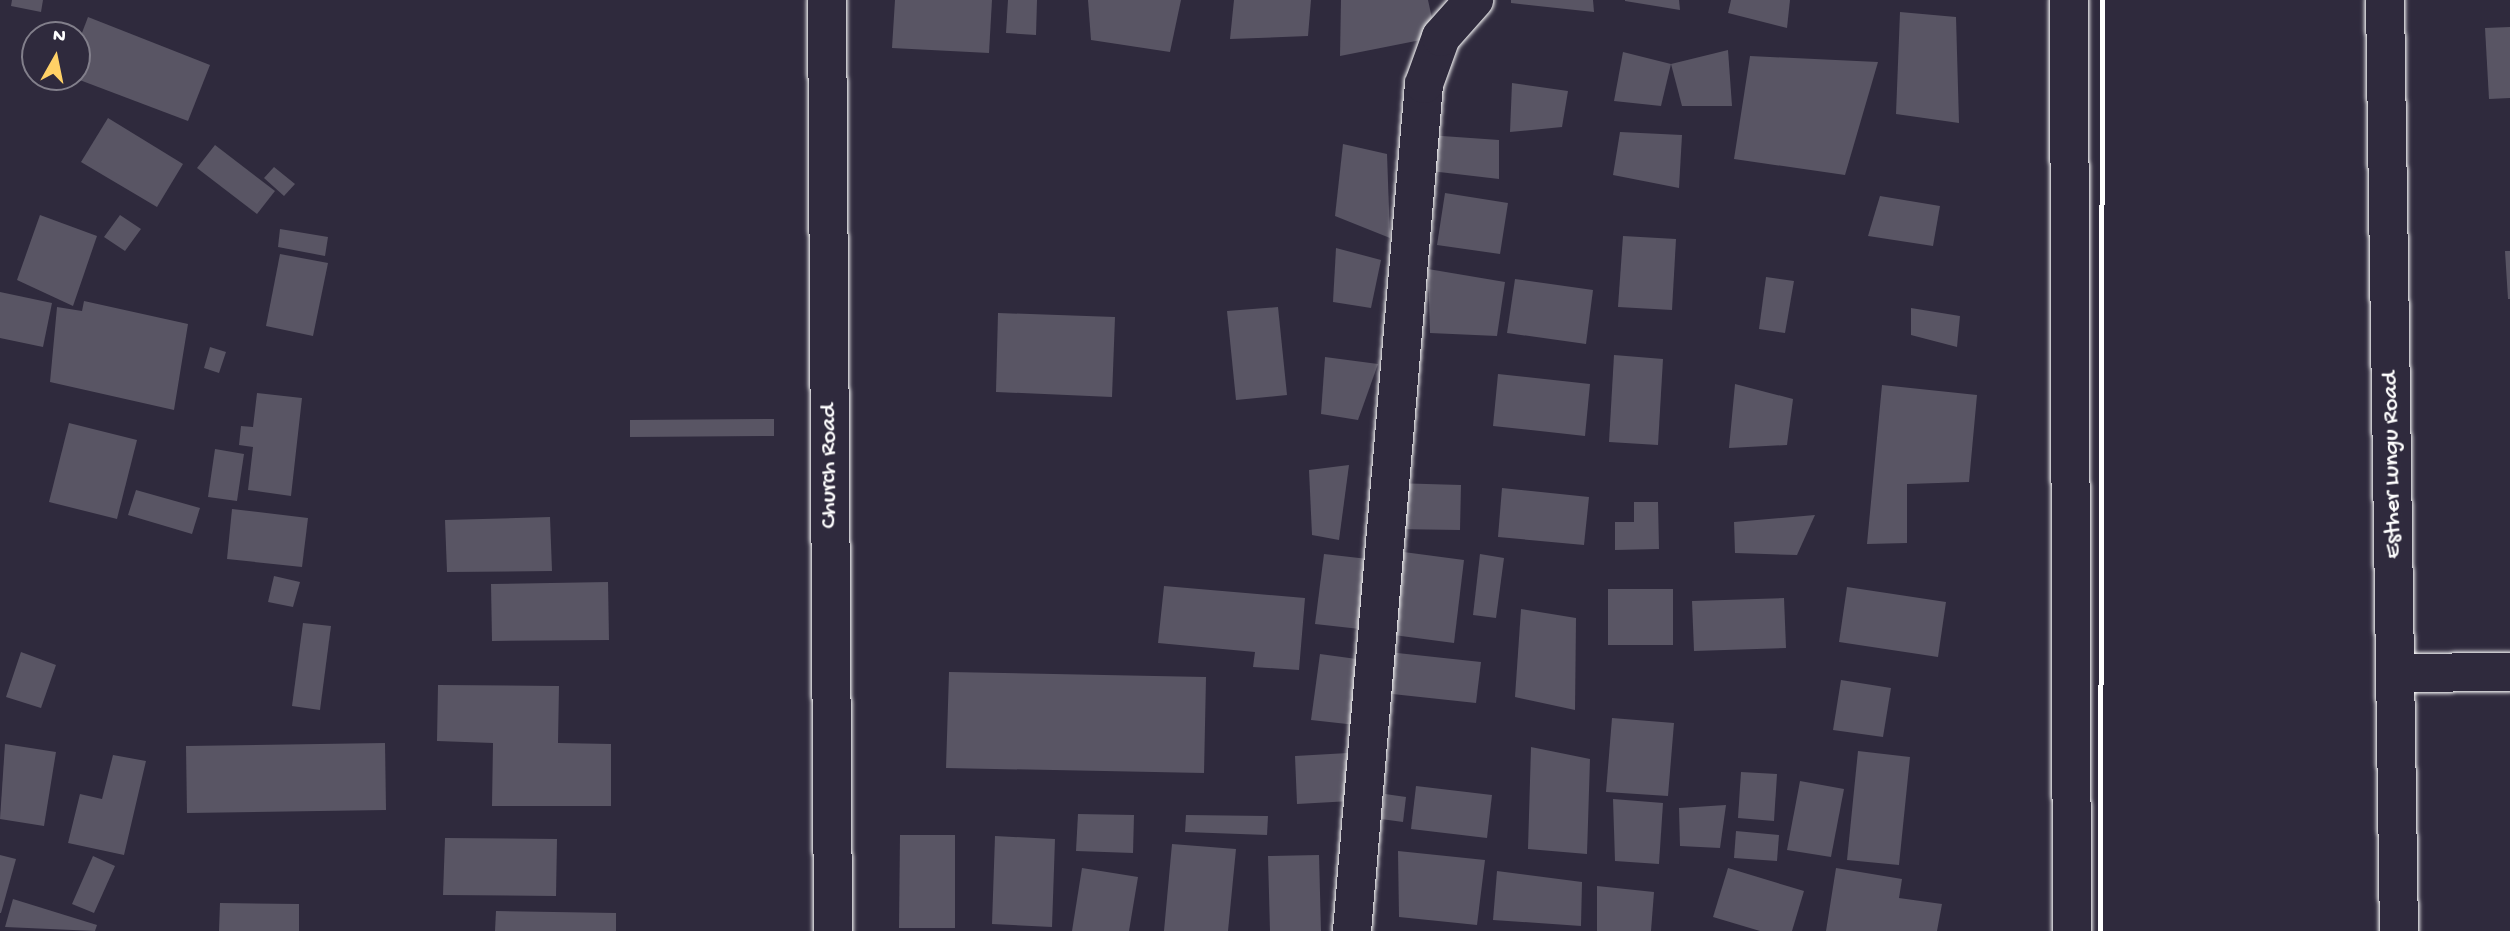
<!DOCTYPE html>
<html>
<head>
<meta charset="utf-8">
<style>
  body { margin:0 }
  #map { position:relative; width:2510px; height:931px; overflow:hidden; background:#2f2a3d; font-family:"Gochi Hand",sans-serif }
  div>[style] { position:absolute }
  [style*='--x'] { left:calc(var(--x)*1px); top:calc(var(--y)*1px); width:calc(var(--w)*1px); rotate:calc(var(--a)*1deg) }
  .building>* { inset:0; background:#595564 }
  .roads { filter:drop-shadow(0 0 2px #fff) drop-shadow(0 0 2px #fff) }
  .minor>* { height:38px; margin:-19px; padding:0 19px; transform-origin:19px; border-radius:19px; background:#2f2a3d }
  .tertiary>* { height:38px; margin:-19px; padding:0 19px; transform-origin:19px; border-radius:19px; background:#2f2a3d }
  .rail>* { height:5px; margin:-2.5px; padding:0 2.5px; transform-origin:2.5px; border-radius:2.5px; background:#fff }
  span { translate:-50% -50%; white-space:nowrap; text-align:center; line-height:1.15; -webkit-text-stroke:6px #2f2a3d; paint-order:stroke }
  .street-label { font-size:24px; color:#fff }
  .north { position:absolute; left:21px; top:21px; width:70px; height:70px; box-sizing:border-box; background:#2f2a3d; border:2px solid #827f8b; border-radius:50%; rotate:9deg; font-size:19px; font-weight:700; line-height:28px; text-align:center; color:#fff }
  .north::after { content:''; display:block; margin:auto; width:24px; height:32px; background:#ffd166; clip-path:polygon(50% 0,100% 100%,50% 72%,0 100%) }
</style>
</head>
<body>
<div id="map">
  <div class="building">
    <i style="clip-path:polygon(12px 0,43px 0,41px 12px,11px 6px)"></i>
    <i style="clip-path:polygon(895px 0,992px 0,989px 53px,892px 48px)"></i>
    <i style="clip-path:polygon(1008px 0,1037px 0,1036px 35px,1006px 33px)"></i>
    <i style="clip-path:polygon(1088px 0,1181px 0,1170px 52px,1091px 40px)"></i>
    <i style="clip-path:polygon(1234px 0,1311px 0,1308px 36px,1230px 39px)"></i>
    <i style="clip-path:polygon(1341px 0,1428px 0,1436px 37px,1340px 56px)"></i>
    <i style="clip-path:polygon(1511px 0,1593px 0,1594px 12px,1511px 3px)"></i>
    <i style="clip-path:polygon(1625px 0,1679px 0,1680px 10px,1625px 1px)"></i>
    <i style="clip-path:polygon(1731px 0,1790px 0,1787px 28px,1728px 13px)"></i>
    <i style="clip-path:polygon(1900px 12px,1956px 17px,1959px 123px,1896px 114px)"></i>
    <i style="clip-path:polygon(88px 17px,210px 65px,188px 121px,77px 79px,77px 46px)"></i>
    <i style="clip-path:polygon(2510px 27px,2510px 98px,2489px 99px,2485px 28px)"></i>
    <i style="clip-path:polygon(1728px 50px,1732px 106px,1682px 106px,1671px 64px)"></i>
    <i style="clip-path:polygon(1623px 52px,1671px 64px,1661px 106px,1614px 101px)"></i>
    <i style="clip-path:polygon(1750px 56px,1878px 62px,1845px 175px,1734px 159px)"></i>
    <i style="clip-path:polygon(1512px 83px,1568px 91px,1562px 127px,1510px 132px)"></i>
    <i style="clip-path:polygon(108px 118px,183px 164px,157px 207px,81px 162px)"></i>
    <i style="clip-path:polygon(1620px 132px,1682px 135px,1679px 188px,1613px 175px)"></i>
    <i style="clip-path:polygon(1428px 135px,1499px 140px,1499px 179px,1422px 170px)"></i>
    <i style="clip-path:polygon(1343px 144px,1387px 154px,1390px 238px,1335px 216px)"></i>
    <i style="clip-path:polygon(215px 145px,275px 191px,257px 214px,197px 168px)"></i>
    <i style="clip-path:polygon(274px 167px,295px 184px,284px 196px,264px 178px)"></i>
    <i style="clip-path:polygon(1445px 193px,1508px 203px,1500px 254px,1437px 245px)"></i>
    <i style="clip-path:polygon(1880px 196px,1940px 206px,1933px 246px,1868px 236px)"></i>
    <i style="clip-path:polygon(40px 215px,97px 236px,73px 306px,17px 280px)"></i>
    <i style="clip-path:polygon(120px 215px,141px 229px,125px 251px,104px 237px)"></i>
    <i style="clip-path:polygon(280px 229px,328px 237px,325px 256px,278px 247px)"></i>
    <i style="clip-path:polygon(1623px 236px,1676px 239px,1672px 310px,1618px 307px)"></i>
    <i style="clip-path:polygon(1336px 248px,1381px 260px,1371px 308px,1333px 302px)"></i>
    <i style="clip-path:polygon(2505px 251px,2510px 251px,2510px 299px,2508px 299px)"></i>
    <i style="clip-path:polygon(280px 254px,328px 263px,313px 336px,266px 326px)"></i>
    <i style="clip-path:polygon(1428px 269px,1505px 282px,1497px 336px,1430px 333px)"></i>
    <i style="clip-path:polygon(1766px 277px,1794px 281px,1785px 333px,1759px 329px)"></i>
    <i style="clip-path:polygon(1515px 279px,1593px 290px,1586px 344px,1507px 333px)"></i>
    <i style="clip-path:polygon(0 292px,52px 303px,43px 347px,0 338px)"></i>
    <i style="clip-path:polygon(84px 301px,188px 324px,174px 410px,50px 382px,57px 307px,82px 311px)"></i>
    <i style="clip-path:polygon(1278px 307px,1287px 395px,1236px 400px,1227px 311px)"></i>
    <i style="clip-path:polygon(1911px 308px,1960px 316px,1957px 347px,1911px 335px)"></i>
    <i style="clip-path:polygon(998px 313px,1115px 317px,1112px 397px,996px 392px)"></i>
    <i style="clip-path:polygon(210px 347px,226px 352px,219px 373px,204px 368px)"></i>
    <i style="clip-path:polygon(1614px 355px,1663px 359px,1658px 445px,1609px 442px)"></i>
    <i style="clip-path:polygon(1325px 357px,1378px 364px,1358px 420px,1321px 414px)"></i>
    <i style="clip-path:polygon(1498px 374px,1590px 384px,1585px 436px,1493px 426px)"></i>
    <i style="clip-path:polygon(1735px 384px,1793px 399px,1787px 445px,1729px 448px)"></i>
    <i style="clip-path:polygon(1882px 385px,1977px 395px,1969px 482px,1907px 484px,1907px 543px,1867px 544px)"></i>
    <i style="clip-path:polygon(257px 393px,302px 398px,291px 496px,248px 490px,253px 447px,239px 445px,241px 426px,253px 427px)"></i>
    <i style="clip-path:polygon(774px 419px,774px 436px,630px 437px,630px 420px)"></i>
    <i style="clip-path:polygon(69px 423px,137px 440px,117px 519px,49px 502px)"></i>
    <i style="clip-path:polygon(215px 449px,244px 454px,237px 501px,208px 497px)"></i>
    <i style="clip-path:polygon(1349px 465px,1339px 540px,1312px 535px,1309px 470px)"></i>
    <i style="clip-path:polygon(1393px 483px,1461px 485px,1460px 530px,1392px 529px)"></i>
    <i style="clip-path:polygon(1502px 488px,1589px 497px,1584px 545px,1498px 537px)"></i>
    <i style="clip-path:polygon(136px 490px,200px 508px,192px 534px,128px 515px)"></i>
    <i style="clip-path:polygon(1634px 502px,1658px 502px,1659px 549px,1615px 550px,1615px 522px,1634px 522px)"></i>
    <i style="clip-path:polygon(232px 509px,308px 518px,302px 567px,227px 559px)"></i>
    <i style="clip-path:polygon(1815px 515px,1797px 555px,1735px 553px,1734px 522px)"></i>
    <i style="clip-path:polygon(550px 517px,552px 571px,447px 572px,445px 520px)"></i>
    <i style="clip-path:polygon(1396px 551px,1464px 560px,1454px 643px,1386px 634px)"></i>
    <i style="clip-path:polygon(1324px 554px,1368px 559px,1360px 629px,1315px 624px)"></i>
    <i style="clip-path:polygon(1480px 554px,1504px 558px,1496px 618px,1473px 615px)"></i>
    <i style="clip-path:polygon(274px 576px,300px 582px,293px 607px,268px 602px)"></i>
    <i style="clip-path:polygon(608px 582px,609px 640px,492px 641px,491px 584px)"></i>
    <i style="clip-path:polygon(1164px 586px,1305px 598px,1299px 670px,1253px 667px,1255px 652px,1158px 643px)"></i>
    <i style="clip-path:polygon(1847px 587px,1946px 602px,1938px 657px,1839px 642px)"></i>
    <i style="clip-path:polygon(1608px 589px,1673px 589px,1673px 645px,1608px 645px)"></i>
    <i style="clip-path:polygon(1784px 598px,1786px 648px,1694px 651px,1692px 601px)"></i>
    <i style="clip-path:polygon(1521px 609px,1576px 618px,1575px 710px,1515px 697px)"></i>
    <i style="clip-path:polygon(303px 623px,331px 626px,320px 710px,292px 706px)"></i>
    <i style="clip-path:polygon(21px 652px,56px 665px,41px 708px,6px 697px)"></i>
    <i style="clip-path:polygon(1388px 652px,1481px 662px,1476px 703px,1383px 693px)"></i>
    <i style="clip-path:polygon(1320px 654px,1364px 660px,1356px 725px,1311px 720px)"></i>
    <i style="clip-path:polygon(949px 672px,1206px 677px,1204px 773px,946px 768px)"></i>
    <i style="clip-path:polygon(1841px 680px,1891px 688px,1883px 737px,1833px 730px)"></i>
    <i style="clip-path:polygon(438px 685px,559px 686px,558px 743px,611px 744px,611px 806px,492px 806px,493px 743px,437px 741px)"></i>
    <i style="clip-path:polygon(1612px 718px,1674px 723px,1668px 796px,1606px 792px)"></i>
    <i style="clip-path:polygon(385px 743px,386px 810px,187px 813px,186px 746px)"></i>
    <i style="clip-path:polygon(5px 744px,56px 752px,44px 826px,0 819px)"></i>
    <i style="clip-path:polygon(1531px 747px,1590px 759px,1587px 854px,1528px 849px)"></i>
    <i style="clip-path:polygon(1858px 751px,1910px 757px,1899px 865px,1847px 860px)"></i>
    <i style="clip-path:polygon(1348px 753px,1351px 801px,1297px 804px,1295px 756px)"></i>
    <i style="clip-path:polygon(113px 755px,146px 761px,124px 855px,68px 843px,80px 794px,102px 799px)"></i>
    <i style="clip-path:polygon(1741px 772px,1777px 774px,1774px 821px,1738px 818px)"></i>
    <i style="clip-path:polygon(1800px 781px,1844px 789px,1831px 857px,1787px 850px)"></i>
    <i style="clip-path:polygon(1416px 786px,1492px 795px,1487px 838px,1411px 829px)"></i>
    <i style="clip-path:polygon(1385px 794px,1406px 797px,1403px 822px,1381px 819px)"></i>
    <i style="clip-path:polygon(1613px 799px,1663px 803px,1659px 864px,1615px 861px)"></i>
    <i style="clip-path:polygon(1726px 805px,1720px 848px,1680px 846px,1679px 808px)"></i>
    <i style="clip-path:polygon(1078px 814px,1134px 815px,1133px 853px,1076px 851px)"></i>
    <i style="clip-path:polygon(1186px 815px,1268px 816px,1267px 835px,1185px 832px)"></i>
    <i style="clip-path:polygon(1736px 831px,1779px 835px,1777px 861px,1734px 858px)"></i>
    <i style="clip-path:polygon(900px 835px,955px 835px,955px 928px,899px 928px)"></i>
    <i style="clip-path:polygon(995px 836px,1055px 839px,1052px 927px,992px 924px)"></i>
    <i style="clip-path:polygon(445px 838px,557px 839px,556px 896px,443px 895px)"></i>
    <i style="clip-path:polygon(1172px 844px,1236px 849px,1228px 931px,1164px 931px)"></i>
    <i style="clip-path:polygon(1398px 851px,1485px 860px,1477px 925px,1399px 917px)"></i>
    <i style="clip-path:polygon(0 855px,16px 859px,1px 913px,0 913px)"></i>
    <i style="clip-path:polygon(1319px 855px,1321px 931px,1270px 931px,1268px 856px)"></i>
    <i style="clip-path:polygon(93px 856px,115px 866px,94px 913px,72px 904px)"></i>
    <i style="clip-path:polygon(1082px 868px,1138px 877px,1129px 931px,1072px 931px)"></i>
    <i style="clip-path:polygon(1728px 868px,1804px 891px,1792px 931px,1760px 931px,1713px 917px)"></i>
    <i style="clip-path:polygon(1836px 868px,1902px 879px,1899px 898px,1942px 904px,1937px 931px,1826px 931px)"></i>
    <i style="clip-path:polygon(1497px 871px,1582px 882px,1581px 926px,1493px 920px)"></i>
    <i style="clip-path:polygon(1597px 886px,1654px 892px,1651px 931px,1597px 931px)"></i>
    <i style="clip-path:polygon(13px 899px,97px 925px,95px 931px,5px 927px)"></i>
    <i style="clip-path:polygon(220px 903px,299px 904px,299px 931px,219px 931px)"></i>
    <i style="clip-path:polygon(496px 911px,616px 913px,616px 931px,495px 931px)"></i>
  </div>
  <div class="roads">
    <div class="minor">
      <i style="--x:2069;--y:0;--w:931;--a:89.82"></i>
      <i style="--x:2396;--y:673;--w:114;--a:-0.5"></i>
      <i style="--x:1352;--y:931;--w:850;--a:-85.14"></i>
      <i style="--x:1424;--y:84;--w:50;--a:-70.1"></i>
      <i style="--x:1441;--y:37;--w:50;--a:-48.3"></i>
    </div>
    <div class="tertiary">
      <i style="--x:827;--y:0;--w:931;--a:89.63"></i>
      <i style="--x:2385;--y:0;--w:931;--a:89.14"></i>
    </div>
  </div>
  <div class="rail">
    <i style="--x:2100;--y:931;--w:931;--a:-89.88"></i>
  </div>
  <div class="street-label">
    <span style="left:2393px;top:465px;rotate:-91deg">Esther Lungu Road</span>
    <span style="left:830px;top:466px;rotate:-90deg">Church Road</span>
  </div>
  <div class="north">N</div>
</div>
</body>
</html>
